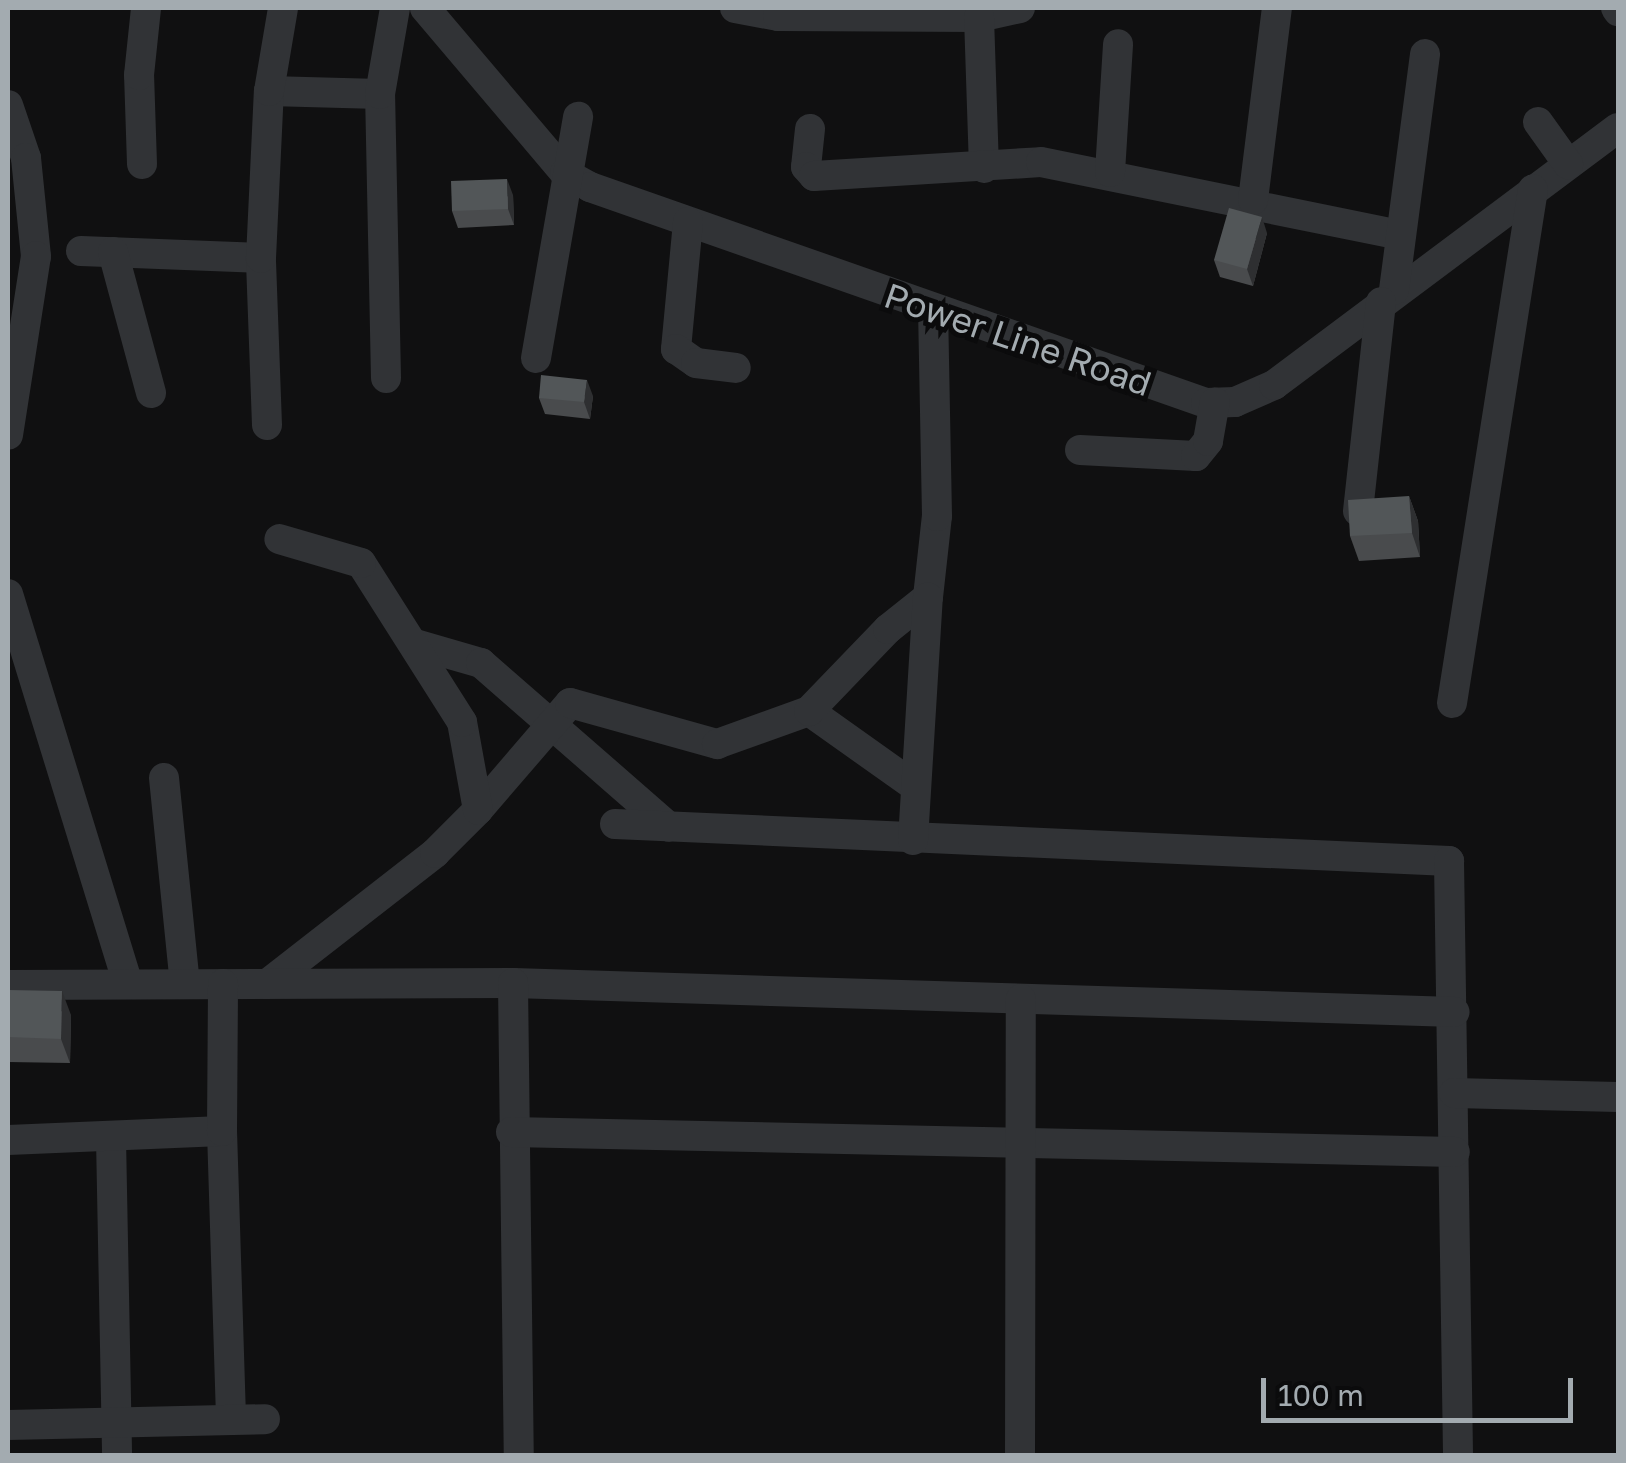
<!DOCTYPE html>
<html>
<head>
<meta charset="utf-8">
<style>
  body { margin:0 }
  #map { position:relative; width:1626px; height:1463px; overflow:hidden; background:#101011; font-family:"Golos Text",sans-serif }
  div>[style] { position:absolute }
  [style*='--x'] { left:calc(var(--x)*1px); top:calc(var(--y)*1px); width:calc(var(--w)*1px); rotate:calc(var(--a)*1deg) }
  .minor>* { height:30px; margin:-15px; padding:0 15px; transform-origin:15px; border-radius:15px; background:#313336 }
  .wall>* { inset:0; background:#494b4d }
  .shaded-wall>* { inset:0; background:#2e2f31 }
  .building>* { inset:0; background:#525658 }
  span { translate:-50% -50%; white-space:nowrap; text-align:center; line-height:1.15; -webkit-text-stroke:10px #0b0b0c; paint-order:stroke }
  .street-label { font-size:35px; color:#a3abb0 }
  .frame { position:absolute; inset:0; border:10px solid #a3abb0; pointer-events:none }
  .scale { position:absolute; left:1261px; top:1378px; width:312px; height:45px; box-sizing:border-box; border:5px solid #a3abb0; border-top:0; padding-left:12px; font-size:30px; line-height:35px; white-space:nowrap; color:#a3abb0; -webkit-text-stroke:8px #0b0b0c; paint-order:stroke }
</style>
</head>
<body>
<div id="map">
  <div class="minor">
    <i style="--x:425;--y:8;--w:216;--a:49.7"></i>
    <i style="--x:565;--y:173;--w:29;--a:29"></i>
    <i style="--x:590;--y:187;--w:653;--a:19.32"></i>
    <i style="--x:1206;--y:403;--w:29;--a:-2"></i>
    <i style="--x:1235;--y:402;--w:43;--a:-23.6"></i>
    <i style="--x:1274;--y:385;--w:429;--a:-36.8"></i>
    <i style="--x:735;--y:8;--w:44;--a:10.5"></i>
    <i style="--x:778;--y:16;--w:201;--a:0.3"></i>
    <i style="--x:979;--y:17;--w:42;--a:-12.4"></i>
    <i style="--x:1616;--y:8;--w:4;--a:56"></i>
    <i style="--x:979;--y:17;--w:151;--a:88.1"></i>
    <i style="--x:269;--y:91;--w:111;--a:1.5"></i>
    <i style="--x:8;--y:105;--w:56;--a:71.2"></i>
    <i style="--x:26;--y:158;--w:99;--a:84.2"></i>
    <i style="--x:36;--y:256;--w:181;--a:98.9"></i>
    <i style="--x:1538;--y:122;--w:52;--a:54.5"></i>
    <i style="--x:810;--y:129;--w:38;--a:96"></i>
    <i style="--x:806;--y:167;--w:12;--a:48"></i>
    <i style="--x:814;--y:176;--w:227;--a:-3.5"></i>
    <i style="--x:1041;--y:162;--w:367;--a:11.5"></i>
    <i style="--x:142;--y:164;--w:89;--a:-91.9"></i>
    <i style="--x:139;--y:75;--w:67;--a:-84"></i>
    <i style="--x:1110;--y:172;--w:128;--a:-86.4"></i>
    <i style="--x:1253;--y:200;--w:193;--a:-82.9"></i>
    <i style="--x:688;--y:222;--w:128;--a:95.4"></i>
    <i style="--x:676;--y:349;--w:24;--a:35"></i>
    <i style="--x:696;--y:363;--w:40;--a:7.1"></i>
    <i style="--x:81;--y:251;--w:180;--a:2.2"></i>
    <i style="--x:113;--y:252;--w:146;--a:74.9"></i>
    <i style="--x:1394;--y:290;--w:238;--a:-82.5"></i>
    <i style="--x:536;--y:358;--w:245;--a:-80.1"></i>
    <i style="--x:386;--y:378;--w:284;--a:-91.2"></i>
    <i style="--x:380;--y:94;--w:87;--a:-80.1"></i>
    <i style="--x:267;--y:425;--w:167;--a:-92.1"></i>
    <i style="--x:261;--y:258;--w:167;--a:-87.3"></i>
    <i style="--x:269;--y:91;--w:84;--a:-80.4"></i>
    <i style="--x:1080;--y:450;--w:116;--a:3"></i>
    <i style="--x:1196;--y:456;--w:19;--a:-51"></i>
    <i style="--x:1208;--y:441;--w:39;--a:-80"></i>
    <i style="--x:1358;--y:511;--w:210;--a:-83.7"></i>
    <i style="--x:8;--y:594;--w:408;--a:72.9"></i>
    <i style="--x:415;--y:644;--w:69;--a:16.1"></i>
    <i style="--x:481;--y:663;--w:249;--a:41.1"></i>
    <i style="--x:1452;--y:703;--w:520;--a:-81.04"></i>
    <i style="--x:809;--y:711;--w:131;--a:35.4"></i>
    <i style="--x:164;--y:778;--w:207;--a:84.2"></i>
    <i style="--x:478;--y:810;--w:141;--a:-49.3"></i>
    <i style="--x:570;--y:703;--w:153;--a:15.6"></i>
    <i style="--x:717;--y:744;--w:98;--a:-19.7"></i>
    <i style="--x:809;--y:711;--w:114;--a:-46.1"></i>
    <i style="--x:888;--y:629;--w:51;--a:-38.7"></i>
    <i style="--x:928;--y:597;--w:81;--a:-83.7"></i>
    <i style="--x:937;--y:516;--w:206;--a:-91.1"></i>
    <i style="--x:615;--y:824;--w:835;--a:2.54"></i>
    <i style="--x:1449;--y:861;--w:595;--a:89.13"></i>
    <i style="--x:913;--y:840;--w:243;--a:-86.5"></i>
    <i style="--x:513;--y:983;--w:942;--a:1.76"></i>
    <i style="--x:267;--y:984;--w:213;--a:-37.9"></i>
    <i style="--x:435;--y:853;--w:61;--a:-45"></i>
    <i style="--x:478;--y:810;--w:89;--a:-100.3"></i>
    <i style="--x:462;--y:722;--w:188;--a:-122.4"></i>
    <i style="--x:361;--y:563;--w:85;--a:-163.7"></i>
    <i style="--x:8;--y:985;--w:505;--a:-0.23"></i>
    <i style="--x:513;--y:983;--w:473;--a:89.3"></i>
    <i style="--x:1454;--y:1093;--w:164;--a:1.4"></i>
    <i style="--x:222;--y:1131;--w:288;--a:88.2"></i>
    <i style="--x:511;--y:1132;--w:944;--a:1.21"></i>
    <i style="--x:111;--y:1138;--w:318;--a:88.9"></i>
    <i style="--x:8;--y:1140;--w:214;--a:-2.4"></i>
    <i style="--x:222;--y:1131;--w:147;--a:-89.6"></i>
    <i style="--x:8;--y:1425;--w:257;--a:-1.3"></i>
    <i style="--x:1020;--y:1456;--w:457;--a:-89.9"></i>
  </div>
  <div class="wall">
    <i style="clip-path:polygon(513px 195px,514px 225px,458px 228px,452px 211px)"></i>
    <i style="clip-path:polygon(1267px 233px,1253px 286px,1220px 277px,1214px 260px)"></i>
    <i style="clip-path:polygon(593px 396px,590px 419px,545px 414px,539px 398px)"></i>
    <i style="clip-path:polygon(1409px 496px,1418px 521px,1420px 557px,1359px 561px,1350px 536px)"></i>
    <i style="clip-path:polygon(8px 990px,71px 1015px,70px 1063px,8px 1062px)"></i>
  </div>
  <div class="shaded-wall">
    <i style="clip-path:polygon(507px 179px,513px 195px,514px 225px,508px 209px)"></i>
    <i style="clip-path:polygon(1262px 217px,1267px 233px,1253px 286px,1247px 269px)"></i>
    <i style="clip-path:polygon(587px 380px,593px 396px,590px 419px,584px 402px)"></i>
    <i style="clip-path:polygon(1409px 496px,1418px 521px,1420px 557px,1412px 533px)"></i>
    <i style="clip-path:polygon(62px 991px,71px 1015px,70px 1063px,61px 1039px)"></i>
  </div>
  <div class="building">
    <i style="clip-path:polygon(507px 179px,508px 209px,452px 211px,451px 181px)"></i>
    <i style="clip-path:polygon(1229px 208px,1262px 217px,1247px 269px,1214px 260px)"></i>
    <i style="clip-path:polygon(541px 375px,587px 380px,584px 402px,539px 398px)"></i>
    <i style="clip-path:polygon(1409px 496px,1412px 533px,1350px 536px,1348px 500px)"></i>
    <i style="clip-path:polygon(8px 990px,62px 991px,61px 1039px,8px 1037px)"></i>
  </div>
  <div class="street-label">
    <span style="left:1018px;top:339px;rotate:19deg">Power Line Road</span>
  </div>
  <div class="frame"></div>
  <div class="scale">100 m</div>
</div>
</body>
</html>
